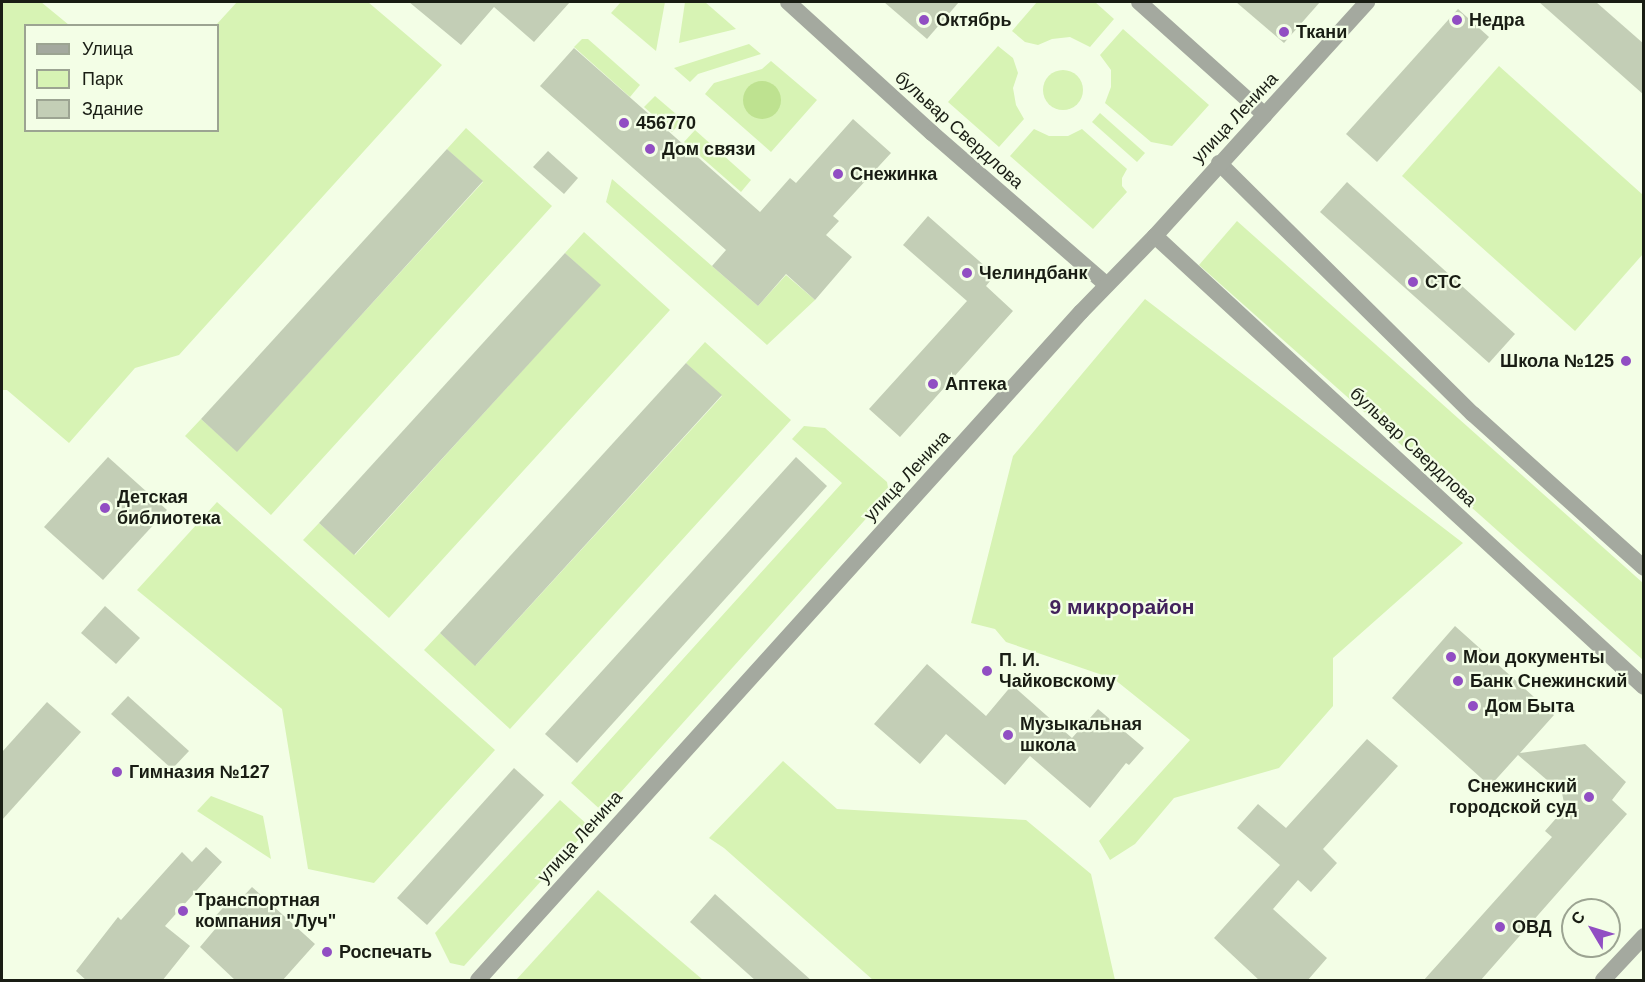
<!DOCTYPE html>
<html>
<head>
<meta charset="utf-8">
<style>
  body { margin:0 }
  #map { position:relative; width:1645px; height:982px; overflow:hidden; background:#f3fee6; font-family:Arial,sans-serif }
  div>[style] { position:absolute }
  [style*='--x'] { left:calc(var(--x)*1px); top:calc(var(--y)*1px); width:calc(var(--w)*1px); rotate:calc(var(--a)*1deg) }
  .green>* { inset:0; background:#d7f3b4 }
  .round { border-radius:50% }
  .water>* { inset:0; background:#bee290 }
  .building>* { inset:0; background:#c3ceb6 }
  .tertiary>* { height:16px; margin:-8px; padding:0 8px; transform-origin:8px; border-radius:8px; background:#a4a99f }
  .dots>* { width:16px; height:16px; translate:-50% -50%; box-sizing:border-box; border:3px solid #f3fee6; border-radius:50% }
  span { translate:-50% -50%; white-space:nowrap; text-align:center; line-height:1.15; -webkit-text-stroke:4.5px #f3fee6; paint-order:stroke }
  .poi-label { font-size:18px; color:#191d14; font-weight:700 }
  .left { translate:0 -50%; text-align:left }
  .right { translate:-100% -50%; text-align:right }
  .street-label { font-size:18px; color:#191d14 }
  .quarter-label { font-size:21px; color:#42225b; font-weight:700 }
  .frame { position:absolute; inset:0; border:3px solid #191d14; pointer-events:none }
  .legend { position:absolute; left:24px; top:24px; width:195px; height:108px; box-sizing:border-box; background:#f3fee6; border:2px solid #9ca492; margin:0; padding:8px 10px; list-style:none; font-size:18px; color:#191d14 }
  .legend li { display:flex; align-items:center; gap:12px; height:30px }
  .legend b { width:30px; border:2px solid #9ca492 }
  .north { position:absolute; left:1561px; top:898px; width:60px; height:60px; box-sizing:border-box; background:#f3fee6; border:2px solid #9ca492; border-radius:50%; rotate:308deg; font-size:16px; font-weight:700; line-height:24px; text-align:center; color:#191d14 }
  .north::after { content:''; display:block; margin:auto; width:21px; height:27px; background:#914ec3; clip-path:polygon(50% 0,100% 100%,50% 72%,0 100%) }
</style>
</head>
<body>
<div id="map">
  <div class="green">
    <i style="clip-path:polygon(2px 2px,41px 2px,69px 25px,26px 26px,26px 130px,218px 130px,216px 25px,237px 2px,368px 2px,442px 65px,179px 355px,135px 368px,69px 443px,7px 390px,2px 390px)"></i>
    <i style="clip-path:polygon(621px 2px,665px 2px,656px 51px,611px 13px)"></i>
    <i style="clip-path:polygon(685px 2px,705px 2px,736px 29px,679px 43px)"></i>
    <i style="clip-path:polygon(1037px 2px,1095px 2px,1114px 19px,1090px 47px,1070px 37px,1052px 39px,1038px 45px,1025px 42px,1012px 31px)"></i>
    <i style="clip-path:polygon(1123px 29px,1209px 105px,1172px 146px,1151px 142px,1105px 103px,1111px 87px,1111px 70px,1100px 55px)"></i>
    <i style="clip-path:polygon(582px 39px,588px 39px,640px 85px,630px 97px,574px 47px)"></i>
    <i style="clip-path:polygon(749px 44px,761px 54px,698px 74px,690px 82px,674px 68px)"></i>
    <i style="clip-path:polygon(998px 46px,1013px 58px,1018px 73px,1013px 88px,1016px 105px,1024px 119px,999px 147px,948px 102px)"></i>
    <i style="clip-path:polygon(771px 61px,817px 100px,771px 152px,705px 94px,714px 83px,762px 69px)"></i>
    <i style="clip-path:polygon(1499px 66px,1643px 195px,1643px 254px,1575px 331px,1402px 176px)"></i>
    <i class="round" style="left:1043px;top:70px;width:40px;height:40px"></i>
    <i style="clip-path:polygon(655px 96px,683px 120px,672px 132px,644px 107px)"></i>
    <i style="clip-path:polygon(1100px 113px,1145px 153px,1137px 162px,1092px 122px)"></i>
    <i style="clip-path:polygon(466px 128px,552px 206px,271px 515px,185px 436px,201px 419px,237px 451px,483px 182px,447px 149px)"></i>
    <i style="clip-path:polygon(1034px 129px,1049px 136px,1068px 136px,1082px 129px,1127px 169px,1122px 178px,1122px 186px,1127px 192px,1093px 229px,1010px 156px)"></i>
    <i style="clip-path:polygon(695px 130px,751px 180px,741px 192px,684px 142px)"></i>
    <i style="clip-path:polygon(612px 179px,758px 306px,786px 275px,815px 300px,767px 345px,606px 202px)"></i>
    <i style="clip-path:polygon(1237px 221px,1643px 583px,1643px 660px,1199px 265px)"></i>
    <i style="clip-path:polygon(584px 232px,670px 310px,389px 618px,303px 540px,319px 523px,355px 555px,600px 285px,565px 253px)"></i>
    <i style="clip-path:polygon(1145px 299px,1463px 543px,1333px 658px,1333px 706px,1279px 768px,1174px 798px,1135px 844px,1110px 860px,1099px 841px,1190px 740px,1114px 679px,1006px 642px,995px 629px,971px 623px,1013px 456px)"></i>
    <i style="clip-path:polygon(705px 342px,791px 420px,510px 729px,424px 650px,440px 633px,476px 665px,722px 396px,686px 363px)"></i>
    <i style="clip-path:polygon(804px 426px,825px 428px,887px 482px,889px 493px,603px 812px,571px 783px,842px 483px,792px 439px)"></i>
    <i style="clip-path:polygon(217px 502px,495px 750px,374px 883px,308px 869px,282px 709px,137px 590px)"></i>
    <i style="clip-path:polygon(783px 761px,837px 809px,1026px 820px,1091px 874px,1115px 980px,873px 980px,724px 848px,709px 838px)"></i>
    <i style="clip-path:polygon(211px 796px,263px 816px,271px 859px,197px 811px)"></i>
    <i style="clip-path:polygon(560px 800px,590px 827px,464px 966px,450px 963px,435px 933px)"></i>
    <i style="clip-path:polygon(598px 890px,703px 980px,516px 980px)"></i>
  </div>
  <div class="water">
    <i class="round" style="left:743px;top:81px;width:38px;height:38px"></i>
  </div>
  <div class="building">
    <i style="clip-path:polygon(409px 2px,570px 2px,534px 42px,494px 7px,461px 45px)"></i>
    <i style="clip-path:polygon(884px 2px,959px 2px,927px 39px)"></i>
    <i style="clip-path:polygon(1236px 2px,1320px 2px,1284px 43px)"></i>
    <i style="clip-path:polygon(1539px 2px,1596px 2px,1644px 44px,1644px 95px)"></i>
    <i style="clip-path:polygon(1458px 9px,1489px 37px,1377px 162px,1346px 134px)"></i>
    <i style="clip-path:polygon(574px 48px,760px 212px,790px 178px,796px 183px,853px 119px,891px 153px,833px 216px,839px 221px,826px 235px,852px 257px,815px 300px,786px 274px,758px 306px,712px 266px,726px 250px,540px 86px)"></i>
    <i style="clip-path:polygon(447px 149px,483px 181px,237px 452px,201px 419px)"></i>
    <i style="clip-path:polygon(548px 151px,578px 178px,564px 194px,533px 167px)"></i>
    <i style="clip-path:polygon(1347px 182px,1515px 334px,1489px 363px,1320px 212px)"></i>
    <i style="clip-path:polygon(928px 216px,995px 275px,986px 286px,1013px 311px,900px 437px,869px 409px,967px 301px,903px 245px)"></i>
    <i style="clip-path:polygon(565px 253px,601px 285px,354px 555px,319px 523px)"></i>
    <i style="clip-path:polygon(686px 363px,722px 395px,475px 666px,440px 633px)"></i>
    <i style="clip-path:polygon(108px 457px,167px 510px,103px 580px,44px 527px)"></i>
    <i style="clip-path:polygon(796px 457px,827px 486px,577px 763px,545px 734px)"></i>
    <i style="clip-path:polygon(105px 606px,140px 638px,116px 664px,81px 633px)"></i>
    <i style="clip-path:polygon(1455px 626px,1554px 715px,1520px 753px,1585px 744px,1626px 782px,1612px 800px,1627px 814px,1480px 981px,1423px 981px,1552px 837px,1545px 831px,1565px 808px,1562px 793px,1518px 755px,1490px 786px,1392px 698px)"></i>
    <i style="clip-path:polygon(927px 664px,986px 716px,1012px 685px,1072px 738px,1098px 709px,1144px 748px,1129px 765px,1126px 763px,1090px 808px,1030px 756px,1005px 785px,946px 734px,920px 764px,874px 724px)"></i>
    <i style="clip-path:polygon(128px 696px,189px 751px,172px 769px,111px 714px)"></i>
    <i style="clip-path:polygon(47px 702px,81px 732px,2px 820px,2px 752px)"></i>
    <i style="clip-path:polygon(1367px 739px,1398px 766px,1323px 849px,1337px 863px,1311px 892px,1298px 880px,1273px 909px,1327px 958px,1307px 981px,1260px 981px,1214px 938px,1280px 865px,1237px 828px,1258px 804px,1286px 828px)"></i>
    <i style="clip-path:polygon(514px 768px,544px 795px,427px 925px,397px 898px)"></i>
    <i style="clip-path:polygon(206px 847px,222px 862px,165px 926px,190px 946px,162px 981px,87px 981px,76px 971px,118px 917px,121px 920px,182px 852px,192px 862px)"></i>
    <i style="clip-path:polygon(252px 887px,315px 944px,282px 981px,236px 981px,200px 947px,216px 928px,210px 922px,232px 898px,237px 903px)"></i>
    <i style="clip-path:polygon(715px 894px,812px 981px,756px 981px,690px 922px)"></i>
  </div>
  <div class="tertiary">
    <i style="--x:788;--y:2;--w:195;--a:42.3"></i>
    <i style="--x:932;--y:133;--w:230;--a:41"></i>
    <i style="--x:1139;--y:2;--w:169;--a:41.9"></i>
    <i style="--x:1219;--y:163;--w:357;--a:44.7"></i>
    <i style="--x:1473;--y:414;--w:230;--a:42"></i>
    <i style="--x:1155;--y:236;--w:665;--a:42.69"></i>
    <i style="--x:478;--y:980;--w:900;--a:-47.93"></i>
    <i style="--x:1081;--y:312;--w:106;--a:-45.8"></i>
    <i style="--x:1155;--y:236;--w:316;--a:-47.8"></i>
    <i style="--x:1603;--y:980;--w:60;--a:-47"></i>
  </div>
  <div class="dots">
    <i style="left:924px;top:20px;background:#914ec3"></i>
    <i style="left:1457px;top:20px;background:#914ec3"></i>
    <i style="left:1284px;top:32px;background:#914ec3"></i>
    <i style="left:624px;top:123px;background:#914ec3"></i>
    <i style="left:650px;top:149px;background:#914ec3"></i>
    <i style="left:838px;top:174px;background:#914ec3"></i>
    <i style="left:967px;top:273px;background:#914ec3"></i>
    <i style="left:1413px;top:282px;background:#914ec3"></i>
    <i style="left:1626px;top:361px;background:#914ec3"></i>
    <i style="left:933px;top:384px;background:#914ec3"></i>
    <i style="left:105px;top:508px;background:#914ec3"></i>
    <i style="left:1451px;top:657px;background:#914ec3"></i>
    <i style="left:987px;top:671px;background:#914ec3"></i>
    <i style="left:1458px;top:681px;background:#914ec3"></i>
    <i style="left:1473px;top:706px;background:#914ec3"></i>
    <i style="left:1008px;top:735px;background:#914ec3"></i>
    <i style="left:117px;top:772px;background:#914ec3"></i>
    <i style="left:1589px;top:797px;background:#914ec3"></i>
    <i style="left:183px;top:911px;background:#914ec3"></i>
    <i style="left:1500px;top:927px;background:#914ec3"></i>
    <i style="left:327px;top:952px;background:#914ec3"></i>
  </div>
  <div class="poi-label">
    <span class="left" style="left:936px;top:20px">Октябрь</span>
    <span class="left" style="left:1469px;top:20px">Недра</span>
    <span class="left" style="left:1296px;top:32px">Ткани</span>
    <span class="left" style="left:636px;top:123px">456770</span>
    <span class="left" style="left:662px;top:149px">Дом связи</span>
    <span class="left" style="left:850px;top:174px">Снежинка</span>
    <span class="left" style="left:979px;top:273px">Челиндбанк</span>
    <span class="left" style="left:1425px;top:282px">СТС</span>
    <span class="right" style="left:1614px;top:361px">Школа №125</span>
    <span class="left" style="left:945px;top:384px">Аптека</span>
    <span class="left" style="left:117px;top:508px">Детская<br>библиотека</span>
    <span class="left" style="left:1463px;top:657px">Мои документы</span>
    <span class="left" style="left:999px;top:671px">П. И.<br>Чайковскому</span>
    <span class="left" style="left:1470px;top:681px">Банк Снежинский</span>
    <span class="left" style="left:1485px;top:706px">Дом Быта</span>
    <span class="left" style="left:1020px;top:735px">Музыкальная<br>школа</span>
    <span class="left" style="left:129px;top:772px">Гимназия №127</span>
    <span class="right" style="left:1577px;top:797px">Снежинский<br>городской суд</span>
    <span class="left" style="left:195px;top:911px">Транспортная<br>компания "Луч"</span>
    <span class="left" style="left:1512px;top:927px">ОВД</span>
    <span class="left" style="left:339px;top:952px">Роспечать</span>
  </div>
  <div class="street-label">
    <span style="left:1235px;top:118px;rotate:-47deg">улица Ленина</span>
    <span style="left:959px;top:130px;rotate:42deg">бульвар Свердлова</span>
    <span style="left:1413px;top:447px;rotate:43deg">бульвар Свердлова</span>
    <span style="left:907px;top:476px;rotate:-47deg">улица Ленина</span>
    <span style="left:580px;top:837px;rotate:-48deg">улица Ленина</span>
  </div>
  <div class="quarter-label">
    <span style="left:1122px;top:607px">9 микрорайон</span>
  </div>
  <div class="frame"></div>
  <ul class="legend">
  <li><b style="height:8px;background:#a4a99f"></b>Улица</li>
  <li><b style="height:16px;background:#d7f3b4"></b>Парк</li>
  <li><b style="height:16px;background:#c3ceb6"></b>Здание</li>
  </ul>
  <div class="north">С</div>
</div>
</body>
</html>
